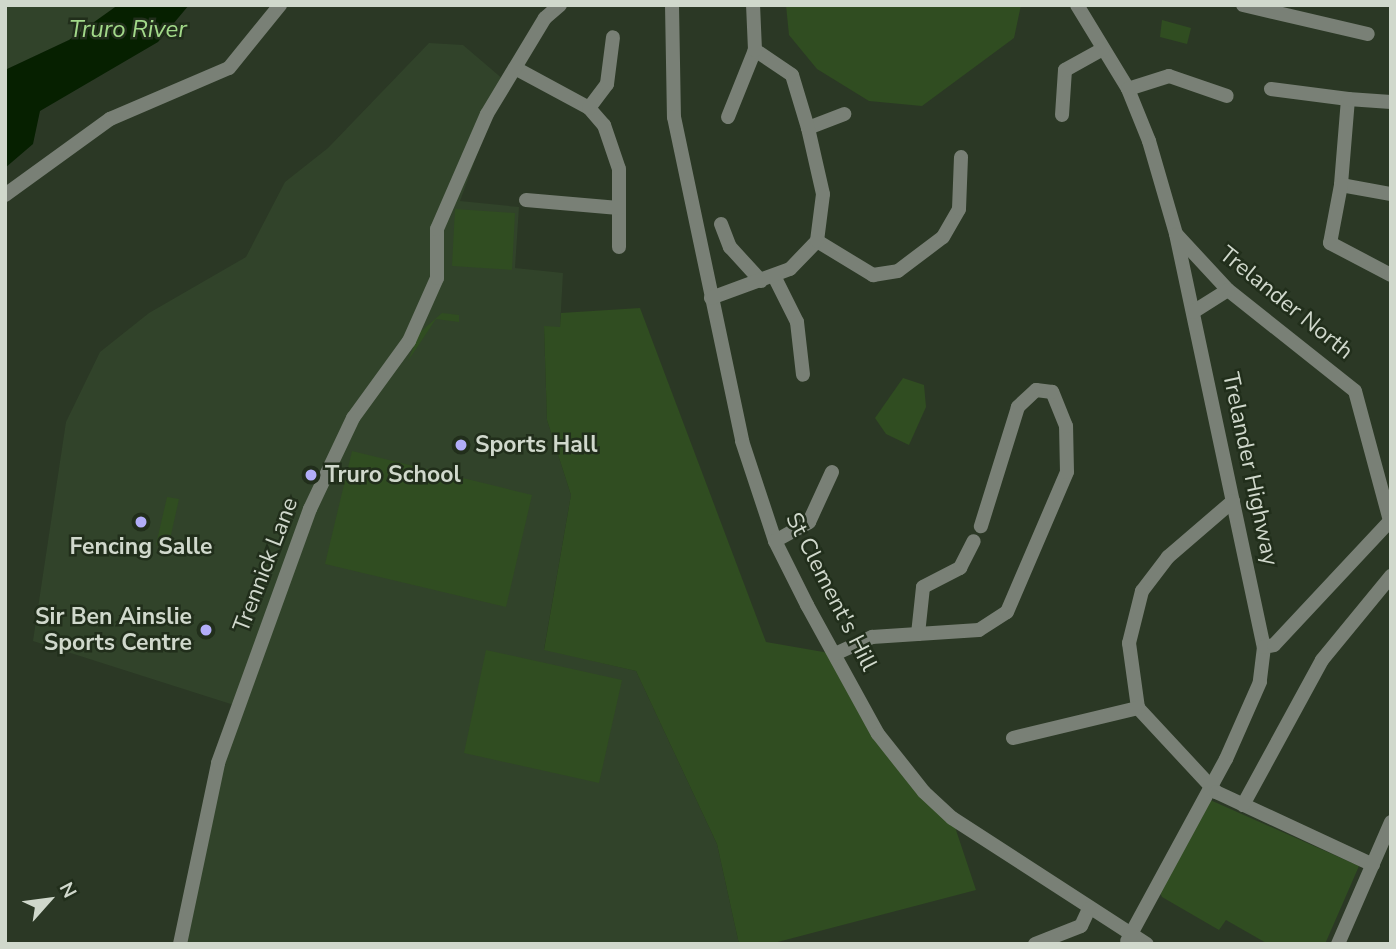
<!DOCTYPE html>
<html>
<head>
<meta charset="utf-8">
<style>
  body { margin:0 }
  #map { position:relative; width:1396px; height:949px; overflow:hidden; background:#2b3825; font-family:"Nunito Sans",sans-serif }
  div>[style] { position:absolute }
  [style*='--x'] { left:calc(var(--x)*1px); top:calc(var(--y)*1px); width:calc(var(--w)*1px); rotate:calc(var(--a)*1deg) }
  .built>* { inset:0; background:#31432a }
  .green>* { inset:0; background:#304d21 }
  .water>* { inset:0; background:#062000 }
  .minor>* { height:14px; margin:-7px; padding:0 7px; transform-origin:7px; border-radius:7px; background:#798076 }
  .dots>* { width:19px; height:19px; translate:-50% -50%; box-sizing:border-box; border:4px solid #212e1b; border-radius:50% }
  span { translate:-50% -50%; white-space:nowrap; text-align:center; line-height:1.15; -webkit-text-stroke:5px #212e1b; paint-order:stroke }
  .street-label { font-size:23px; color:#d0d8cc }
  .poi-label { font-size:23px; color:#d0d8cc; font-weight:700 }
  .left { translate:0 -50%; text-align:left }
  .right { translate:-100% -50%; text-align:right }
  .water-label { font-size:24px; color:#a2d989; font-style:italic }
  .frame { position:absolute; inset:0; border:7px solid #d0d8cc; pointer-events:none }
  .north { position:absolute; left:14px; top:865px; width:70px; height:70px; -webkit-text-stroke:5px #212e1b; paint-order:stroke; rotate:62deg; font-size:19px; font-weight:700; line-height:28px; text-align:center; color:#d0d8cc }
  .north::after { content:''; display:block; margin:auto; width:24px; height:32px; background:#d0d8cc; clip-path:polygon(50% 0,100% 100%,50% 72%,0 100%) }
</style>
</head>
<body>
<div id="map">
  <div class="built">
    <i style="clip-path:polygon(5px 5px,118px 5px,69px 40px,5px 70px)"></i>
    <i style="clip-path:polygon(429px 43px,463px 45px,504px 80px,460px 201px,519px 207px,515px 268px,563px 273px,560px 327px,544px 327px,547px 420px,571px 495px,544px 649px,636px 671px,717px 844px,739px 944px,180px 944px,237px 706px,33px 641px,66px 422px,100px 352px,149px 313px,246px 257px,285px 182px,328px 148px)"></i>
  </div>
  <div class="green">
    <i style="clip-path:polygon(786px 5px,1021px 5px,1014px 38px,922px 106px,869px 101px,817px 69px,789px 35px)"></i>
    <i style="clip-path:polygon(1162px 20px,1191px 28px,1187px 44px,1160px 37px)"></i>
    <i style="clip-path:polygon(455px 209px,515px 213px,512px 270px,452px 266px)"></i>
    <i style="clip-path:polygon(640px 308px,766px 642px,835px 654px,878px 734px,952px 818px,976px 890px,770px 944px,739px 944px,717px 844px,636px 671px,544px 650px,571px 495px,547px 420px,544px 326px,560px 327px,561px 313px)"></i>
    <i style="clip-path:polygon(442px 313px,459px 315px,459px 322px,436px 319px,408px 361px,419px 333px)"></i>
    <i style="clip-path:polygon(903px 378px,924px 385px,926px 407px,909px 445px,886px 434px,875px 418px)"></i>
    <i style="clip-path:polygon(352px 451px,532px 495px,506px 607px,325px 564px)"></i>
    <i style="clip-path:polygon(167px 497px,179px 499px,168px 548px,156px 545px)"></i>
    <i style="clip-path:polygon(486px 650px,622px 680px,599px 783px,464px 753px)"></i>
    <i style="clip-path:polygon(1208px 799px,1359px 866px,1325px 944px,1268px 944px,1226px 920px,1219px 930px,1162px 897px,1158px 889px)"></i>
  </div>
  <div class="water">
    <i style="clip-path:polygon(118px 5px,189px 5px,158px 42px,40px 111px,33px 144px,5px 168px,5px 70px,69px 40px)"></i>
  </div>
  <div class="minor">
    <i style="--x:672;--y:5;--w:112;--a:89"></i>
    <i style="--x:674;--y:117;--w:331;--a:78.1"></i>
    <i style="--x:742;--y:441;--w:105;--a:71.7"></i>
    <i style="--x:775;--y:541;--w:72;--a:63.4"></i>
    <i style="--x:807;--y:605;--w:147;--a:61.2"></i>
    <i style="--x:878;--y:734;--w:74;--a:51.6"></i>
    <i style="--x:924;--y:792;--w:38;--a:43"></i>
    <i style="--x:952;--y:818;--w:232;--a:32.9"></i>
    <i style="--x:1077;--y:5;--w:98;--a:58.7"></i>
    <i style="--x:1128;--y:89;--w:56;--a:68"></i>
    <i style="--x:1149;--y:141;--w:97;--a:73.8"></i>
    <i style="--x:1176;--y:234;--w:422;--a:78"></i>
    <i style="--x:1264;--y:647;--w:35;--a:97"></i>
    <i style="--x:1260;--y:682;--w:84;--a:113.8"></i>
    <i style="--x:1226;--y:759;--w:207;--a:118.5"></i>
    <i style="--x:1243;--y:5;--w:128;--a:13.1"></i>
    <i style="--x:515;--y:68;--w:84;--a:28.4"></i>
    <i style="--x:589;--y:108;--w:23;--a:49"></i>
    <i style="--x:604;--y:125;--w:46;--a:71.2"></i>
    <i style="--x:619;--y:169;--w:78;--a:90"></i>
    <i style="--x:1128;--y:89;--w:43;--a:-17.6"></i>
    <i style="--x:1169;--y:76;--w:61;--a:19"></i>
    <i style="--x:1271;--y:89;--w:78;--a:7.4"></i>
    <i style="--x:1348;--y:99;--w:86;--a:94.7"></i>
    <i style="--x:1341;--y:185;--w:51;--a:10.2"></i>
    <i style="--x:1348;--y:99;--w:43;--a:4"></i>
    <i style="--x:589;--y:108;--w:30;--a:-53"></i>
    <i style="--x:607;--y:84;--w:47;--a:-82.7"></i>
    <i style="--x:1062;--y:115;--w:45;--a:-86.2"></i>
    <i style="--x:1065;--y:70;--w:43;--a:-28.9"></i>
    <i style="--x:728;--y:117;--w:72;--a:-68.1"></i>
    <i style="--x:808;--y:128;--w:39;--a:-21"></i>
    <i style="--x:1341;--y:185;--w:59;--a:100.7"></i>
    <i style="--x:1330;--y:243;--w:69;--a:27.7"></i>
    <i style="--x:5;--y:195;--w:130;--a:-35.9"></i>
    <i style="--x:110;--y:119;--w:129;--a:-23.2"></i>
    <i style="--x:229;--y:68;--w:81;--a:-51"></i>
    <i style="--x:526;--y:200;--w:93;--a:4.9"></i>
    <i style="--x:721;--y:224;--w:25;--a:69"></i>
    <i style="--x:730;--y:247;--w:46;--a:47.6"></i>
    <i style="--x:1177;--y:235;--w:75;--a:47.2"></i>
    <i style="--x:1228;--y:290;--w:162;--a:38.5"></i>
    <i style="--x:1355;--y:391;--w:138;--a:74.9"></i>
    <i style="--x:817;--y:241;--w:66;--a:31.3"></i>
    <i style="--x:873;--y:275;--w:25;--a:-9"></i>
    <i style="--x:898;--y:271;--w:56;--a:-37.1"></i>
    <i style="--x:943;--y:237;--w:32;--a:-60"></i>
    <i style="--x:959;--y:209;--w:52;--a:-87.8"></i>
    <i style="--x:774;--y:276;--w:51;--a:63.4"></i>
    <i style="--x:797;--y:322;--w:53;--a:83.5"></i>
    <i style="--x:711;--y:298;--w:84;--a:-20.2"></i>
    <i style="--x:790;--y:269;--w:39;--a:-46"></i>
    <i style="--x:817;--y:241;--w:47;--a:-82.7"></i>
    <i style="--x:823;--y:194;--w:68;--a:-102.8"></i>
    <i style="--x:808;--y:128;--w:55;--a:-106.8"></i>
    <i style="--x:792;--y:75;--w:45;--a:-146"></i>
    <i style="--x:755;--y:50;--w:45;--a:-92.5"></i>
    <i style="--x:1193;--y:312;--w:41;--a:-32.2"></i>
    <i style="--x:1233;--y:501;--w:86;--a:139.3"></i>
    <i style="--x:1168;--y:557;--w:43;--a:127.4"></i>
    <i style="--x:1142;--y:591;--w:54;--a:104"></i>
    <i style="--x:1129;--y:643;--w:66;--a:82.1"></i>
    <i style="--x:1138;--y:708;--w:115;--a:47.1"></i>
    <i style="--x:1216;--y:792;--w:173;--a:24.9"></i>
    <i style="--x:775;--y:541;--w:39;--a:-29"></i>
    <i style="--x:809;--y:522;--w:55;--a:-65.3"></i>
    <i style="--x:918;--y:634;--w:47;--a:-83.9"></i>
    <i style="--x:923;--y:587;--w:42;--a:-27.2"></i>
    <i style="--x:960;--y:568;--w:30;--a:-63"></i>
    <i style="--x:1264;--y:647;--w:10;--a:-11"></i>
    <i style="--x:1274;--y:645;--w:168;--a:-46.9"></i>
    <i style="--x:835;--y:654;--w:41;--a:-24.7"></i>
    <i style="--x:872;--y:637;--w:107;--a:-3.7"></i>
    <i style="--x:979;--y:630;--w:33;--a:-33"></i>
    <i style="--x:1007;--y:612;--w:152;--a:-66.8"></i>
    <i style="--x:1067;--y:472;--w:46;--a:-91.2"></i>
    <i style="--x:1066;--y:426;--w:37;--a:-112"></i>
    <i style="--x:1052;--y:392;--w:16;--a:-173"></i>
    <i style="--x:1036;--y:390;--w:25;--a:137"></i>
    <i style="--x:1018;--y:407;--w:125;--a:107.3"></i>
    <i style="--x:1013;--y:738;--w:129;--a:-13.5"></i>
    <i style="--x:1243;--y:805;--w:165;--a:-61.4"></i>
    <i style="--x:1322;--y:660;--w:109;--a:-50.6"></i>
    <i style="--x:180;--y:944;--w:185;--a:-78.1"></i>
    <i style="--x:218;--y:763;--w:270;--a:-70.1"></i>
    <i style="--x:310;--y:509;--w:101;--a:-64.7"></i>
    <i style="--x:353;--y:418;--w:95;--a:-54"></i>
    <i style="--x:409;--y:341;--w:69;--a:-66"></i>
    <i style="--x:437;--y:278;--w:49;--a:-90"></i>
    <i style="--x:437;--y:229;--w:125;--a:-66.5"></i>
    <i style="--x:487;--y:114;--w:112;--a:-58.9"></i>
    <i style="--x:545;--y:18;--w:20;--a:-41"></i>
    <i style="--x:1035;--y:944;--w:49;--a:-21.4"></i>
    <i style="--x:1081;--y:926;--w:19;--a:-65"></i>
    <i style="--x:1338;--y:944;--w:133;--a:-66.5"></i>
  </div>
  <div class="dots">
    <i style="left:461px;top:445px;background:#b2adf9"></i>
    <i style="left:311px;top:475px;background:#b2adf9"></i>
    <i style="left:141px;top:522px;background:#b2adf9"></i>
    <i style="left:206px;top:630px;background:#b2adf9"></i>
  </div>
  <div class="street-label">
    <span style="left:1286px;top:303px;rotate:39deg">Trelander North</span>
    <span style="left:1250px;top:469px;rotate:78deg">Trelander Highway</span>
    <span style="left:266px;top:565px;rotate:-69deg">Trennick Lane</span>
    <span style="left:831px;top:592px;rotate:63deg">St Clement's Hill</span>
  </div>
  <div class="poi-label">
    <span class="left" style="left:475px;top:445px">Sports Hall</span>
    <span class="left" style="left:325px;top:475px">Truro School</span>
    <span style="left:141px;top:547px">Fencing Salle</span>
    <span class="right" style="left:192px;top:630px">Sir Ben Ainslie<br>Sports Centre</span>
  </div>
  <div class="water-label">
    <span style="left:128px;top:30px">Truro River</span>
  </div>
  <div class="frame"></div>
  <div class="north">N</div>
</div>
</body>
</html>
